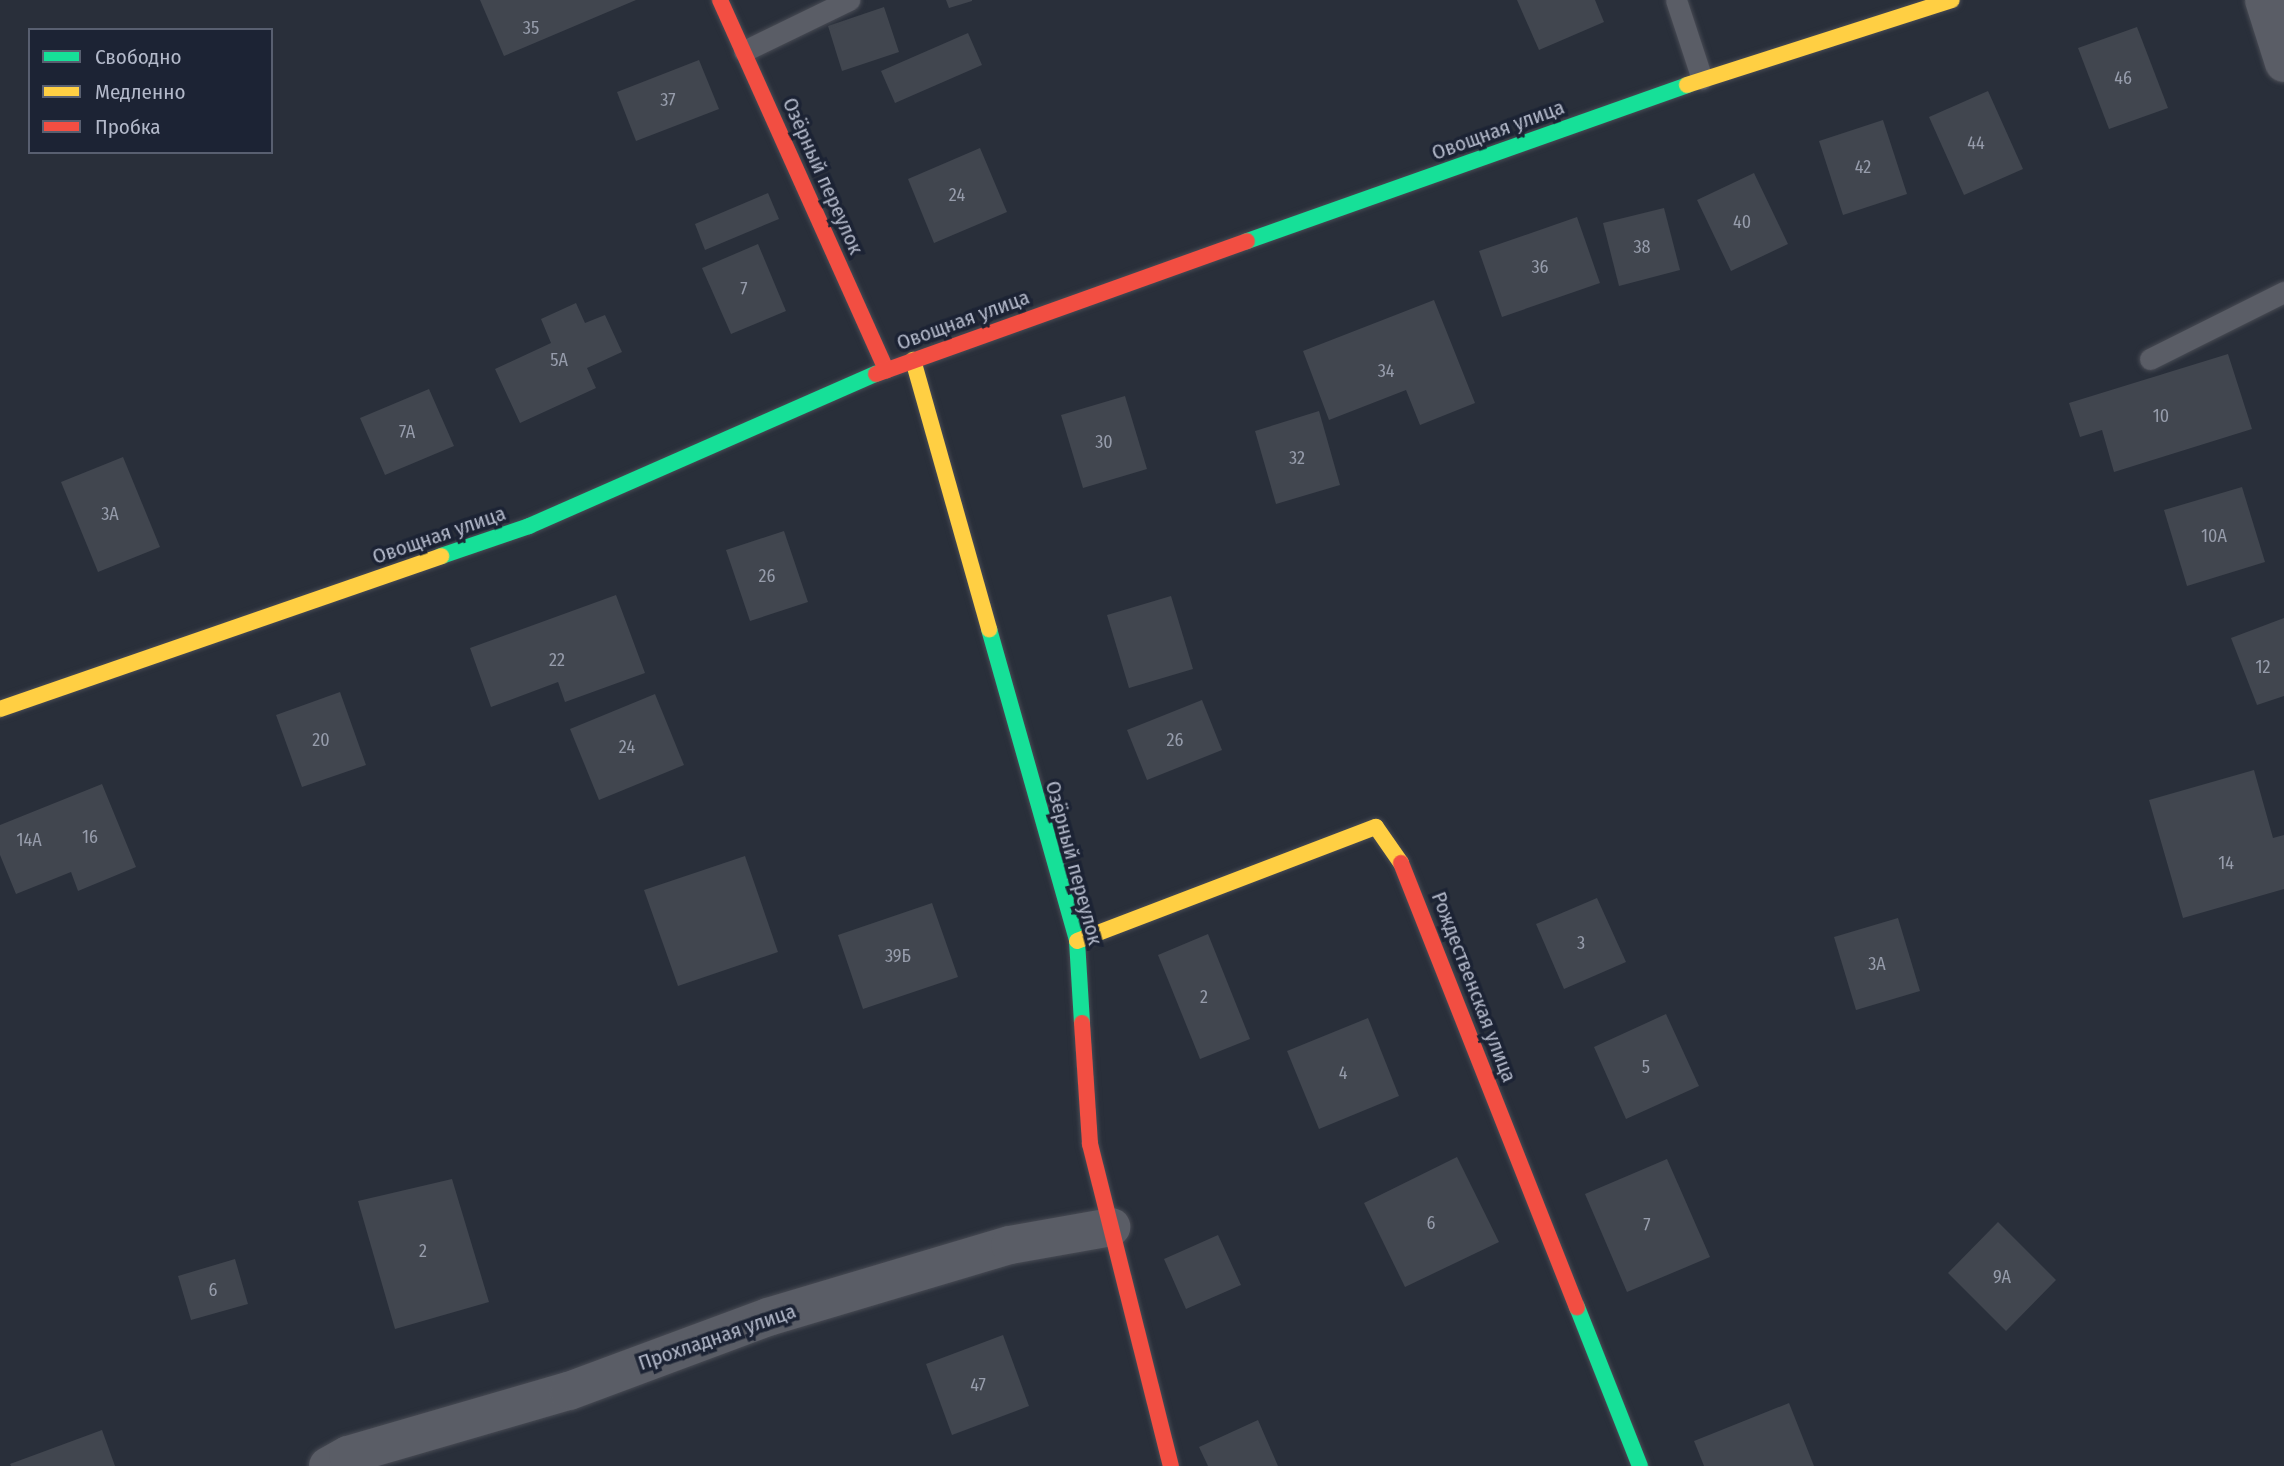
<!DOCTYPE html>
<html>
<head>
<meta charset="utf-8">
<style>
  body { margin:0 }
  #map { position:relative; width:2284px; height:1466px; overflow:hidden; background:#292f3a; font-family:"Fira Sans Condensed",sans-serif }
  div>[style] { position:absolute }
  [style*='--x'] { left:calc(var(--x)*1px); top:calc(var(--y)*1px); width:calc(var(--w)*1px); rotate:calc(var(--a)*1deg) }
  .building>* { inset:0; background:#41464f }
  .roads { filter:drop-shadow(0 0 2px #484b54) drop-shadow(0 0 2px #484b54) }
  .lane>* { height:21px; margin:-10.5px; padding:0 10.5px; transform-origin:10.5px; border-radius:10.5px; background:#5a5d66 }
  .street>* { height:38px; margin:-19px; padding:0 19px; transform-origin:19px; border-radius:19px; background:#5a5d66 }
  .fast>* { height:16px; margin:-8px; padding:0 8px; transform-origin:8px; border-radius:8px; background:#16e098 }
  .slow>* { height:16px; margin:-8px; padding:0 8px; transform-origin:8px; border-radius:8px; background:#ffcf43 }
  .jam>* { height:16px; margin:-8px; padding:0 8px; transform-origin:8px; border-radius:8px; background:#f24e42 }
  span { translate:-50% -50%; white-space:nowrap; text-align:center; line-height:1.15; -webkit-text-stroke:7px #1c2334; paint-order:stroke }
  .number-label { font-size:18px; color:#969cab }
  .number-label span { -webkit-text-stroke-width:0 }
  .street-label { font-size:21px; color:#b3b9ca }
  .legend { position:absolute; left:28px; top:28px; width:245px; height:126px; box-sizing:border-box; background:#1c2334; border:2px solid #585f70; margin:0; padding:9px 12px; list-style:none; font-size:21px; color:#b3b9ca }
  .legend li { display:flex; align-items:center; gap:14px; height:35px }
  .legend b { width:35px; border:2px solid #585f70 }
</style>
</head>
<body>
<div id="map">
  <div class="building">
    <i style="clip-path:polygon(480px 0,636px 0,504px 56px)"></i>
    <i style="clip-path:polygon(946px 0,972px 0,972px 1px,949px 8px)"></i>
    <i style="clip-path:polygon(1517px 0,1595px 0,1604px 22px,1539px 50px)"></i>
    <i style="clip-path:polygon(884px 7px,899px 52px,842px 71px,828px 26px)"></i>
    <i style="clip-path:polygon(2137px 27px,2168px 108px,2109px 129px,2078px 48px)"></i>
    <i style="clip-path:polygon(968px 33px,982px 65px,895px 103px,881px 71px)"></i>
    <i style="clip-path:polygon(699px 60px,719px 109px,636px 141px,617px 92px)"></i>
    <i style="clip-path:polygon(1988px 91px,2023px 169px,1964px 195px,1929px 117px)"></i>
    <i style="clip-path:polygon(1883px 120px,1907px 194px,1843px 215px,1819px 141px)"></i>
    <i style="clip-path:polygon(980px 148px,1007px 212px,934px 243px,908px 179px)"></i>
    <i style="clip-path:polygon(1754px 173px,1788px 244px,1731px 271px,1697px 200px)"></i>
    <i style="clip-path:polygon(768px 193px,779px 219px,705px 250px,695px 224px)"></i>
    <i style="clip-path:polygon(1664px 208px,1680px 270px,1619px 286px,1603px 223px)"></i>
    <i style="clip-path:polygon(1577px 217px,1600px 283px,1502px 317px,1479px 251px)"></i>
    <i style="clip-path:polygon(758px 244px,786px 311px,731px 334px,702px 268px)"></i>
    <i style="clip-path:polygon(1434px 300px,1475px 403px,1420px 425px,1406px 390px,1329px 420px,1303px 351px)"></i>
    <i style="clip-path:polygon(576px 303px,585px 323px,605px 315px,622px 352px,587px 368px,596px 388px,520px 423px,495px 369px,551px 343px,541px 319px)"></i>
    <i style="clip-path:polygon(2228px 354px,2252px 429px,2114px 472px,2102px 430px,2080px 437px,2069px 403px)"></i>
    <i style="clip-path:polygon(429px 389px,454px 446px,385px 475px,360px 418px)"></i>
    <i style="clip-path:polygon(1125px 396px,1147px 469px,1083px 488px,1061px 415px)"></i>
    <i style="clip-path:polygon(1319px 411px,1340px 485px,1276px 504px,1255px 431px)"></i>
    <i style="clip-path:polygon(123px 457px,160px 547px,98px 572px,61px 482px)"></i>
    <i style="clip-path:polygon(2242px 487px,2265px 562px,2187px 586px,2164px 510px)"></i>
    <i style="clip-path:polygon(784px 531px,808px 602px,750px 621px,726px 550px)"></i>
    <i style="clip-path:polygon(616px 595px,645px 673px,565px 702px,558px 682px,491px 707px,470px 648px)"></i>
    <i style="clip-path:polygon(1171px 596px,1193px 669px,1129px 688px,1107px 615px)"></i>
    <i style="clip-path:polygon(2284px 618px,2284px 696px,2257px 705px,2231px 638px)"></i>
    <i style="clip-path:polygon(340px 692px,366px 765px,302px 787px,276px 715px)"></i>
    <i style="clip-path:polygon(655px 694px,684px 765px,599px 800px,570px 729px)"></i>
    <i style="clip-path:polygon(1202px 700px,1222px 750px,1147px 780px,1127px 730px)"></i>
    <i style="clip-path:polygon(2254px 770px,2273px 838px,2284px 835px,2284px 889px,2183px 918px,2149px 800px)"></i>
    <i style="clip-path:polygon(102px 784px,136px 867px,78px 891px,71px 872px,16px 894px,0 855px,0 825px)"></i>
    <i style="clip-path:polygon(745px 856px,778px 952px,678px 986px,644px 890px)"></i>
    <i style="clip-path:polygon(1597px 898px,1626px 962px,1564px 989px,1536px 924px)"></i>
    <i style="clip-path:polygon(932px 903px,958px 977px,863px 1009px,838px 935px)"></i>
    <i style="clip-path:polygon(1898px 918px,1920px 991px,1856px 1010px,1834px 937px)"></i>
    <i style="clip-path:polygon(1208px 934px,1250px 1039px,1200px 1059px,1158px 955px)"></i>
    <i style="clip-path:polygon(1666px 1014px,1699px 1086px,1626px 1119px,1594px 1047px)"></i>
    <i style="clip-path:polygon(1368px 1018px,1399px 1096px,1319px 1129px,1287px 1051px)"></i>
    <i style="clip-path:polygon(1457px 1157px,1499px 1242px,1405px 1287px,1364px 1203px)"></i>
    <i style="clip-path:polygon(1667px 1159px,1710px 1257px,1627px 1292px,1585px 1194px)"></i>
    <i style="clip-path:polygon(452px 1179px,489px 1302px,395px 1329px,358px 1201px)"></i>
    <i style="clip-path:polygon(1998px 1222px,2056px 1280px,2006px 1331px,1948px 1273px)"></i>
    <i style="clip-path:polygon(1218px 1235px,1241px 1285px,1186px 1309px,1164px 1259px)"></i>
    <i style="clip-path:polygon(235px 1259px,248px 1304px,191px 1320px,178px 1276px)"></i>
    <i style="clip-path:polygon(1003px 1335px,1029px 1406px,952px 1435px,926px 1364px)"></i>
    <i style="clip-path:polygon(1789px 1403px,1814px 1466px,1704px 1466px,1694px 1441px)"></i>
    <i style="clip-path:polygon(1258px 1420px,1278px 1466px,1208px 1466px,1199px 1447px)"></i>
    <i style="clip-path:polygon(102px 1430px,115px 1466px,11px 1466px,10px 1464px)"></i>
  </div>
  <div class="roads">
    <div class="lane">
      <i style="--x:1676;--y:0;--w:83;--a:71.8"></i>
      <i style="--x:744;--y:51;--w:117;--a:-25.9"></i>
      <i style="--x:2150;--y:359;--w:150;--a:-26.6"></i>
    </div>
    <div class="street">
      <i style="--x:2264;--y:0;--w:66;--a:72.4"></i>
      <i style="--x:328;--y:1466;--w:23;--a:-29"></i>
      <i style="--x:348;--y:1455;--w:230;--a:-16.2"></i>
      <i style="--x:569;--y:1391;--w:212;--a:-20.4"></i>
      <i style="--x:768;--y:1317;--w:252;--a:-16.6"></i>
      <i style="--x:1010;--y:1245;--w:103;--a:-10.1"></i>
    </div>
    <div class="fast">
      <i style="--x:1247;--y:241;--w:467;--a:-19.5"></i>
      <i style="--x:441;--y:556;--w:93;--a:-18.8"></i>
      <i style="--x:529;--y:526;--w:379;--a:-23.7"></i>
      <i style="--x:989;--y:629;--w:324;--a:74.2"></i>
      <i style="--x:1077;--y:941;--w:82;--a:86.5"></i>
      <i style="--x:1577;--y:1307;--w:171;--a:68.4"></i>
    </div>
    <div class="slow">
      <i style="--x:1687;--y:85;--w:278;--a:-17.8"></i>
      <i style="--x:913;--y:360;--w:280;--a:74.2"></i>
      <i style="--x:0;--y:709;--w:467;--a:-19.1"></i>
      <i style="--x:1077;--y:941;--w:320;--a:-20.9"></i>
      <i style="--x:1376;--y:827;--w:44;--a:55.2"></i>
    </div>
    <div class="jam">
      <i style="--x:720;--y:0;--w:406;--a:65.8"></i>
      <i style="--x:876;--y:374;--w:394;--a:-19.7"></i>
      <i style="--x:1401;--y:863;--w:478;--a:68.4"></i>
      <i style="--x:1082;--y:1023;--w:121;--a:86.2"></i>
      <i style="--x:1090;--y:1144;--w:332;--a:75.9"></i>
    </div>
  </div>
  <div class="number-label">
    <span style="left:531px;top:28px">35</span>
    <span style="left:2123px;top:78px">46</span>
    <span style="left:668px;top:100px">37</span>
    <span style="left:1976px;top:143px">44</span>
    <span style="left:1863px;top:167px">42</span>
    <span style="left:957px;top:195px">24</span>
    <span style="left:1742px;top:222px">40</span>
    <span style="left:1642px;top:247px">38</span>
    <span style="left:1540px;top:267px">36</span>
    <span style="left:744px;top:289px">7</span>
    <span style="left:559px;top:360px">5А</span>
    <span style="left:1386px;top:371px">34</span>
    <span style="left:2161px;top:416px">10</span>
    <span style="left:407px;top:432px">7А</span>
    <span style="left:1104px;top:442px">30</span>
    <span style="left:1297px;top:458px">32</span>
    <span style="left:110px;top:514px">3А</span>
    <span style="left:2214px;top:536px">10А</span>
    <span style="left:767px;top:576px">26</span>
    <span style="left:557px;top:660px">22</span>
    <span style="left:2263px;top:667px">12</span>
    <span style="left:321px;top:740px">20</span>
    <span style="left:1175px;top:740px">26</span>
    <span style="left:627px;top:747px">24</span>
    <span style="left:90px;top:837px">16</span>
    <span style="left:29px;top:840px">14А</span>
    <span style="left:2226px;top:863px">14</span>
    <span style="left:1581px;top:943px">3</span>
    <span style="left:898px;top:956px">39Б</span>
    <span style="left:1877px;top:964px">3А</span>
    <span style="left:1204px;top:997px">2</span>
    <span style="left:1646px;top:1067px">5</span>
    <span style="left:1343px;top:1073px">4</span>
    <span style="left:1431px;top:1223px">6</span>
    <span style="left:1647px;top:1225px">7</span>
    <span style="left:423px;top:1251px">2</span>
    <span style="left:2002px;top:1277px">9А</span>
    <span style="left:213px;top:1290px">6</span>
    <span style="left:978px;top:1385px">47</span>
  </div>
  <div class="street-label">
    <span style="left:1498px;top:130px;rotate:-20deg">Овощная улица</span>
    <span style="left:823px;top:176px;rotate:66deg">Озёрный переулок</span>
    <span style="left:963px;top:320px;rotate:-20deg">Овощная улица</span>
    <span style="left:439px;top:535px;rotate:-19deg">Овощная улица</span>
    <span style="left:1074px;top:863px;rotate:75deg">Озёрный переулок</span>
    <span style="left:1474px;top:987px;rotate:69deg">Рождественская улица</span>
    <span style="left:717px;top:1337px;rotate:-19deg">Прохладная улица</span>
  </div>
  <ul class="legend">
  <li><b style="height:9px;background:#16e098"></b>Свободно</li>
  <li><b style="height:9px;background:#ffcf43"></b>Медленно</li>
  <li><b style="height:9px;background:#f24e42"></b>Пробка</li>
  </ul>
</div>
</body>
</html>
